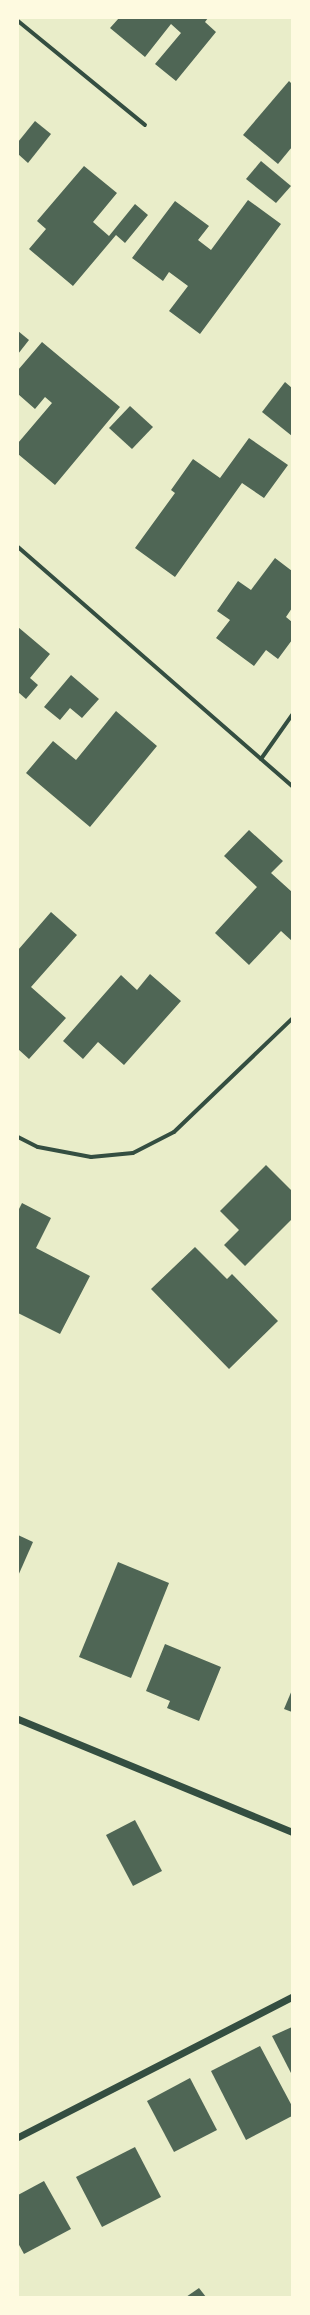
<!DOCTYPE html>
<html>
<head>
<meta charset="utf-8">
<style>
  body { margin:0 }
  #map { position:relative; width:310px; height:2315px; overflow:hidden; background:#e9edc9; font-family:Jost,sans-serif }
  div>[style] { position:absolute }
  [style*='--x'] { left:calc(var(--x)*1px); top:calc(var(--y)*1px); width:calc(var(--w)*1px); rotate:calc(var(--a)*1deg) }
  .building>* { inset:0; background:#4f6655 }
  .minor>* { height:4px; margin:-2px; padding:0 2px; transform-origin:2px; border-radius:2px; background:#344e41 }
  .tertiary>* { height:7px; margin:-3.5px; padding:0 3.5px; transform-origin:3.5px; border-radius:3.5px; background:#344e41 }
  span { translate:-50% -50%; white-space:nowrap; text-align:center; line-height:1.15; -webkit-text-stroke:4px #fefae0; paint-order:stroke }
  .frame { position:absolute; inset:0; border:19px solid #fefae0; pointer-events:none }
</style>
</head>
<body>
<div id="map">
  <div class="building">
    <i style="clip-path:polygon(119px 18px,208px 18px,205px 22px,216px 32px,176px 81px,155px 64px,181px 33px,171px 24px,145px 57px,110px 28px)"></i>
    <i style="clip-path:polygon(289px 81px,292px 84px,292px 147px,278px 164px,243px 135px)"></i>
    <i style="clip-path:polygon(35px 121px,51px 134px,28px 163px,18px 154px,18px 142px)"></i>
    <i style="clip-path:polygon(261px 161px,291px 186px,276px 203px,246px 179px)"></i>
    <i style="clip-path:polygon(84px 166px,117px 193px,93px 222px,109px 236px,135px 204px,148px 215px,125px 243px,116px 235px,73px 286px,29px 249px,46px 229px,37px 221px)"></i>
    <i style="clip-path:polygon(248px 200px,281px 224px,200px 334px,169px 311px,188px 286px,169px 272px,163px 281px,132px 258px,175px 201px,209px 226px,198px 240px,211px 250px)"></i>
    <i style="clip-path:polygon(18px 331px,29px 340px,18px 354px)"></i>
    <i style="clip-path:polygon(42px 342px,120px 407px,55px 485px,18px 454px,18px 443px,52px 403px,45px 397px,35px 409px,18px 394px,18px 370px)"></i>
    <i style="clip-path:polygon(285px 382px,292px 388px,292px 436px,262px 412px)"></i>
    <i style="clip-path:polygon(130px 406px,153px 427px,132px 449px,109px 428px)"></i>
    <i style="clip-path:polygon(249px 438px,288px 465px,264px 498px,242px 483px,175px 577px,135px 548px,175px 493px,171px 490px,193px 459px,220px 478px)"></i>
    <i style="clip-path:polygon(275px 558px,292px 571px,292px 608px,286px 617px,292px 622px,292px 640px,278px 659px,266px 650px,254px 666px,216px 638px,230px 620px,217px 611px,238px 581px,251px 590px)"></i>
    <i style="clip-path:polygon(18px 627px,50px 654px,30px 678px,38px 685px,26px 699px,18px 692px)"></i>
    <i style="clip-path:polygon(71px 675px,99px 699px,82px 718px,70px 708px,60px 720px,44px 707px)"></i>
    <i style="clip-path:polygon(116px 711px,157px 746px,90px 827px,26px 773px,53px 741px,76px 760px)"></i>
    <i style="clip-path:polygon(249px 830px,283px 861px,271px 873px,292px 892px,292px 941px,281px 931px,249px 965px,215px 933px,257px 887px,224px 856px)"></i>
    <i style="clip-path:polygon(51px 912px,77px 935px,31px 987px,66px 1018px,29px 1059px,18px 1049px,18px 950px)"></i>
    <i style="clip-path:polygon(150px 974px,181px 1001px,124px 1065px,98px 1042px,83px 1059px,63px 1041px,121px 975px,137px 990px)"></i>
    <i style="clip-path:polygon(266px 1165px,292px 1191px,292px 1219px,245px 1266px,224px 1245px,239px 1230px,220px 1211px)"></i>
    <i style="clip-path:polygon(22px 1203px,51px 1218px,36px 1248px,90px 1276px,60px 1334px,18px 1313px,18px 1211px)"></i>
    <i style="clip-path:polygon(195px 1247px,227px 1279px,232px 1274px,278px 1321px,229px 1369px,151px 1289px)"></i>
    <i style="clip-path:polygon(18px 1535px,33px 1542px,18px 1576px)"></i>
    <i style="clip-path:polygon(118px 1562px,169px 1583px,131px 1678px,79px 1657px)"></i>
    <i style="clip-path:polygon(165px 1644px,221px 1667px,199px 1721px,167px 1708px,170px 1701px,146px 1691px)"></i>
    <i style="clip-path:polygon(292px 1690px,292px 1712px,284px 1709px)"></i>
    <i style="clip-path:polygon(135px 1820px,162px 1871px,133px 1886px,106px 1835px)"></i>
    <i style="clip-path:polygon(292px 2027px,292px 2075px,272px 2036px)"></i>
    <i style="clip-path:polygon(260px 2046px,292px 2106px,292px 2116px,246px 2140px,211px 2071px)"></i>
    <i style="clip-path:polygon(190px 2078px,217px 2130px,174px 2152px,147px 2101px)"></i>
    <i style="clip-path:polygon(135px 2147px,161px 2197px,102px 2227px,76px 2177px)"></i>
    <i style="clip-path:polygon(44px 2181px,71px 2229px,24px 2254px,18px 2243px,18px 2195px)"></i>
    <i style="clip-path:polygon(199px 2288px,206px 2297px,186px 2297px)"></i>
  </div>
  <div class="minor">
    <i style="--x:18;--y:21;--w:164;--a:39.3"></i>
    <i style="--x:18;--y:547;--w:364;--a:41.1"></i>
    <i style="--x:261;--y:759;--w:54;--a:-54.8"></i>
    <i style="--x:18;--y:1137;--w:22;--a:27"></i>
    <i style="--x:38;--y:1147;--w:54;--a:10.7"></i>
    <i style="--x:91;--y:1157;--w:42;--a:-5.4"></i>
    <i style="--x:133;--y:1153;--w:46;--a:-27.1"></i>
    <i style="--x:174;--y:1132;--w:163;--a:-43.8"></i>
  </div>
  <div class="tertiary">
    <i style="--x:18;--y:1719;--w:296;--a:22.4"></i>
    <i style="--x:18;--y:2137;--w:308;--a:-27.1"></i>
  </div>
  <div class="frame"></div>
</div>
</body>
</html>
